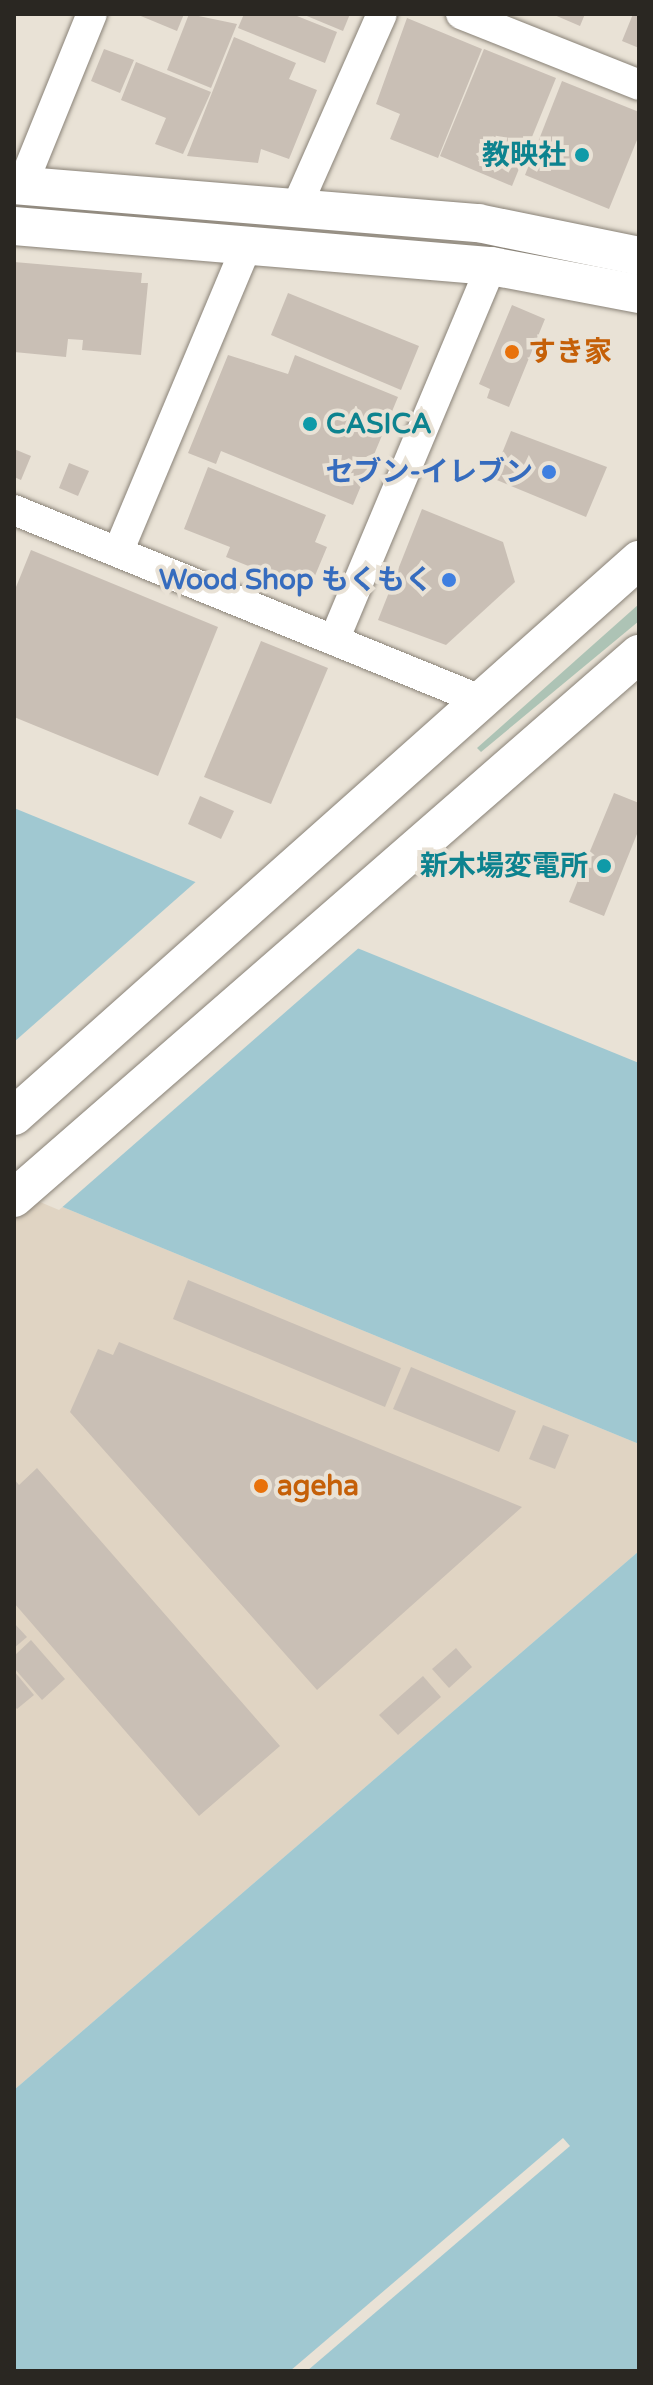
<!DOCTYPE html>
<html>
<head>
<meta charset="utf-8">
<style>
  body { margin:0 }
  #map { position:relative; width:653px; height:2385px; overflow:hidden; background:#e9e2d6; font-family:"Varela Round","Noto Sans JP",sans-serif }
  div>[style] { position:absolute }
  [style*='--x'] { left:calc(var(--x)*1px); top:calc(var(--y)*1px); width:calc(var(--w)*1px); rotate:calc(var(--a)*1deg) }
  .built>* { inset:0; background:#e0d4c3 }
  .green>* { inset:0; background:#adc3b5 }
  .water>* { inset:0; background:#a0c8d1 }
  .pier>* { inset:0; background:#e9e2d6 }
  .building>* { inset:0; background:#c9bfb5 }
  .roads { filter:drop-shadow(0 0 2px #898277) drop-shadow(0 0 2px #898277) }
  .minor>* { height:30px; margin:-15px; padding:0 15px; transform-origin:15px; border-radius:15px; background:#fff }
  .tertiary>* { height:38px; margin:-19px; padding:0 19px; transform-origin:19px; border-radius:19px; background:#fff }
  .dots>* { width:22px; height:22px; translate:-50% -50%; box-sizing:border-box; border:4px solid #e9e2d6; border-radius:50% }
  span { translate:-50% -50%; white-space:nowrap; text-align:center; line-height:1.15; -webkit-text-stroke:8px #e9e2d6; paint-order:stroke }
  .culture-label { font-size:28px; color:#0d838f; font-weight:700 }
  .right { translate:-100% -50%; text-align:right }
  .left { translate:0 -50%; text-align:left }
  .food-label { font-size:28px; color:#c56008; font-weight:700 }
  .shop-label { font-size:28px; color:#366cbe; font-weight:700 }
  .frame { position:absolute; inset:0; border:16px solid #2a2722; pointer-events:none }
</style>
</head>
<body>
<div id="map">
  <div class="built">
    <i style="clip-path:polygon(14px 1187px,639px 1444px,639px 1551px,14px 2090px)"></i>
  </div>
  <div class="green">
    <i style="clip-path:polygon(639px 604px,639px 621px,481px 752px,477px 748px)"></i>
  </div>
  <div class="water">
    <i style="clip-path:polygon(14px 808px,639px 1063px,639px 1444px,14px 1187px)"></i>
    <i style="clip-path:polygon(639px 1551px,639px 2371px,14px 2371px,14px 2090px)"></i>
  </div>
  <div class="pier">
    <i style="clip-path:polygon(199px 879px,361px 946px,59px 1210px,14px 1191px,14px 1042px)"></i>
    <i style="clip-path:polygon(563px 2138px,570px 2146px,307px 2371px,290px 2371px)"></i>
  </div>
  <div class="building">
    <i style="clip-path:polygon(136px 14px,184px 14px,177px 31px)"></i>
    <i style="clip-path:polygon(189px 14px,237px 24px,211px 88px,167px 70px)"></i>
    <i style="clip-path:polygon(244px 14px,292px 14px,337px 32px,325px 63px,238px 28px)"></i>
    <i style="clip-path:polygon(302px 14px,350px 14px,343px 31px)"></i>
    <i style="clip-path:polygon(552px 14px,585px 14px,580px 26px)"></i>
    <i style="clip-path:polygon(633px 14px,639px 14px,639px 48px,622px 41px)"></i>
    <i style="clip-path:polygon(407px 18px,482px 49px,438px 158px,390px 139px,400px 114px,376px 104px)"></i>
    <i style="clip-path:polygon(234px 37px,296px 63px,289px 79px,317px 90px,289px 159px,261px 149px,258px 163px,187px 156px)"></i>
    <i style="clip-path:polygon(104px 49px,134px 60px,120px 93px,91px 81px)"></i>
    <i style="clip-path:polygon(484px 49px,556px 78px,512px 186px,440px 156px)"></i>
    <i style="clip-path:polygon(136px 62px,211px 92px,183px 154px,155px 144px,166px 118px,121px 100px)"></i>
    <i style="clip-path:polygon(562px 81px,639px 112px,639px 135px,609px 209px,525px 175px)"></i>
    <i style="clip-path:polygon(14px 262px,142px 273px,141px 283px,148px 283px,141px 355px,82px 350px,83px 340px,68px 339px,66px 357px,14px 352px)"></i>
    <i style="clip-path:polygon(288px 293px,419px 346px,401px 390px,271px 335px)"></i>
    <i style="clip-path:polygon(512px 305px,545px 319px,509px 407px,487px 398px,490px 389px,479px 384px)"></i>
    <i style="clip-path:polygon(228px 355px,288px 374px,295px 355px,398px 397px,353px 505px,221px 451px,216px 464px,188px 453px)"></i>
    <i style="clip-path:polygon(511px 431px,607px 467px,586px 517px,492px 478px)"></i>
    <i style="clip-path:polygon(14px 449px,31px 456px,21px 480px,14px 477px)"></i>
    <i style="clip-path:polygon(69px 463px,89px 471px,78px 496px,59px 488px)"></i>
    <i style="clip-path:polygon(208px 467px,326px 515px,315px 542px,327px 547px,309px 590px,226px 557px,230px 547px,184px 529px)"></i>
    <i style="clip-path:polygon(422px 509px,503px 542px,515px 582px,446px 645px,378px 620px)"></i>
    <i style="clip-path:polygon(31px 550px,218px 627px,158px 776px,14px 717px,14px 592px)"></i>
    <i style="clip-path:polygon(261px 641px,328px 668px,271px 804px,204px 777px)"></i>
    <i style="clip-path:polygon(614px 793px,639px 803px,639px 829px,604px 916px,569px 902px)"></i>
    <i style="clip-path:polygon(200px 796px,234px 811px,221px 839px,188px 824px)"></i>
    <i style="clip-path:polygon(188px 1280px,401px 1368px,385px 1407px,173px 1319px)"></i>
    <i style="clip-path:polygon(119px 1342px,522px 1507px,317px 1690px,70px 1412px,98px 1349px,113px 1355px)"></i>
    <i style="clip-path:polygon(411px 1367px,516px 1411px,499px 1452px,393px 1409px)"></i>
    <i style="clip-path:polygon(543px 1425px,569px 1435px,555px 1469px,529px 1459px)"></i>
    <i style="clip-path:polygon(37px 1468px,280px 1746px,199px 1816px,14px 1603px,14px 1479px,19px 1485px)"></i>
    <i style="clip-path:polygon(14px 1623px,27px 1637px,14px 1648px)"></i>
    <i style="clip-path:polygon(31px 1640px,65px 1679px,42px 1700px,14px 1668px,14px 1656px)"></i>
    <i style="clip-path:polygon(456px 1648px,472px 1667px,449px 1688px,432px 1669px)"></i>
    <i style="clip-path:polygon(14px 1671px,34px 1695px,17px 1709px,14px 1706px)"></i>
    <i style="clip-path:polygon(423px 1676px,441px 1697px,398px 1735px,379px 1715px)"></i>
  </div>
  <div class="roads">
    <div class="minor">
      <i style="--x:461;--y:14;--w:192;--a:21.7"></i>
      <i style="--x:22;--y:186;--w:186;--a:-67.9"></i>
      <i style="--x:296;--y:208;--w:212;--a:-66.1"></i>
      <i style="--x:14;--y:510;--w:506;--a:22.16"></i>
      <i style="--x:118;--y:552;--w:333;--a:-67.2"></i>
      <i style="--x:334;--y:640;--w:406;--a:-67.2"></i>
    </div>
    <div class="tertiary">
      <i style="--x:14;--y:185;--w:466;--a:4.7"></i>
      <i style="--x:478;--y:223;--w:164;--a:11.6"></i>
      <i style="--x:14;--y:226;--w:479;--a:4.8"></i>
      <i style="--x:491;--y:266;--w:151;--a:10.7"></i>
      <i style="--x:14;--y:1116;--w:837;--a:-41.66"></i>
      <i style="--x:14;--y:1198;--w:829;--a:-41.04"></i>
    </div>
  </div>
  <div class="dots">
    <i style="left:582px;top:155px;background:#0f9aa8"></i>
    <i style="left:512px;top:352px;background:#e8710a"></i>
    <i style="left:310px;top:424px;background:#0f9aa8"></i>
    <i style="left:549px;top:472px;background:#3f7fe0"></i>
    <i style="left:449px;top:580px;background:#3f7fe0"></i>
    <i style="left:604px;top:866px;background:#0f9aa8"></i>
    <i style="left:261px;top:1486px;background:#e8710a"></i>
  </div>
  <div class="culture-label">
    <span class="right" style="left:566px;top:155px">教映社</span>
    <span class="left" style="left:326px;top:424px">CASICA</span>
    <span class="right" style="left:588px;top:866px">新木場変電所</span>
  </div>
  <div class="food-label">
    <span class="left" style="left:528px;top:352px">すき家</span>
    <span class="left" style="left:277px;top:1486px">ageha</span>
  </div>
  <div class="shop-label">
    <span class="right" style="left:533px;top:472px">セブン-イレブン</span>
    <span class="right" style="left:433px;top:580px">Wood Shop もくもく</span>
  </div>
  <div class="frame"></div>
</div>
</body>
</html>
